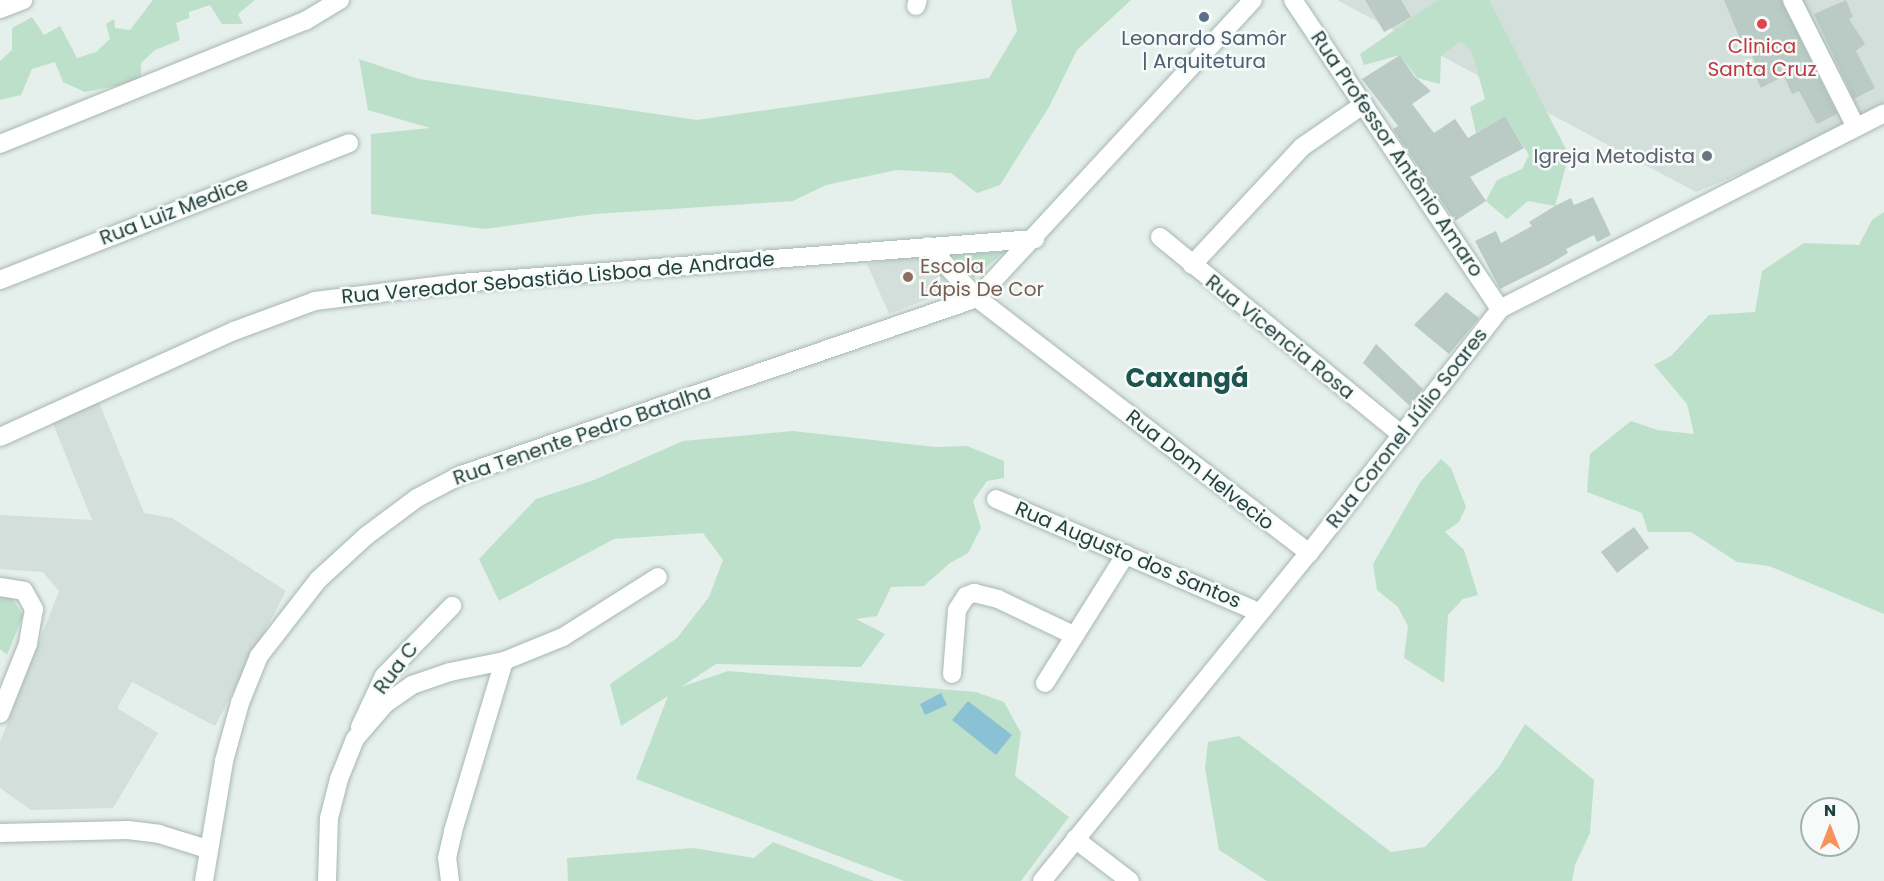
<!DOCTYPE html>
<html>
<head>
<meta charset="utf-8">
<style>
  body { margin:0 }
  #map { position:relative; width:1884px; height:881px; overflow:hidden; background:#e5efeb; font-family:Poppins,sans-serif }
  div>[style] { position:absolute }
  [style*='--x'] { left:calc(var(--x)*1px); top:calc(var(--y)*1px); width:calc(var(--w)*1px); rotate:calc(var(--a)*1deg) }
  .built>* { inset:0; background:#d3dfda }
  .green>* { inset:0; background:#bde0cb }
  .water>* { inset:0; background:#8bc1d5 }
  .building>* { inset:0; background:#bacac5 }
  .roads { filter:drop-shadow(0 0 2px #a7b7b3) drop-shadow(0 0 2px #a7b7b3) }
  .minor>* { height:18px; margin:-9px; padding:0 9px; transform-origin:9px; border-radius:9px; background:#fff }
  .dots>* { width:16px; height:16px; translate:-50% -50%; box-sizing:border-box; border:3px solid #f6fbf9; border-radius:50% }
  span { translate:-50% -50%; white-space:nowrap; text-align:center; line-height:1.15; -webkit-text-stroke:5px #f6fbf9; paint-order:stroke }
  .service-label { font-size:20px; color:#4e5e75 }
  .health-label { font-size:20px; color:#be3a42 }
  .street-label { font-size:20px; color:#23413d }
  .worship-label { font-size:20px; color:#5b616d }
  .right { translate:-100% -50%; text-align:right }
  .education-label { font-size:20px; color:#785e54 }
  .left { translate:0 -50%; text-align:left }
  .district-label { font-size:26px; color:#1d554e; font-weight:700 }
  .north { position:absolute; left:1800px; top:797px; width:60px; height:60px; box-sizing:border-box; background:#f6fbf9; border:2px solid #a2b1ae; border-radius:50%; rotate:0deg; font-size:16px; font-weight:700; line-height:24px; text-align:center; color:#23413d }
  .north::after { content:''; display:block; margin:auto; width:21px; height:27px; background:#f7925a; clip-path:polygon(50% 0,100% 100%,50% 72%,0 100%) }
</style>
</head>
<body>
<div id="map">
  <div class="built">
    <i style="clip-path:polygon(1337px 0,1884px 0,1884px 115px,1696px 192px)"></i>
    <i style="clip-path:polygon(930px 253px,951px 290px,889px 314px,867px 264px)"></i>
    <i style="clip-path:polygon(98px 400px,144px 513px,172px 518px,286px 591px,215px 726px,132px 682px,117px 708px,158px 733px,113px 808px,31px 810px,0 788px,0 742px,59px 591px,43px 572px,0 569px,0 515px,92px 520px,51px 419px)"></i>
  </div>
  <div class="green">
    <i style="clip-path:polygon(153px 0,255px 0,238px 14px,243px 24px,222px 24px,210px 5px,189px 12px,189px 18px,176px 23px,180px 40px,155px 50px,141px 63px,141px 81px,85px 92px,63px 82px,55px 62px,32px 69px,21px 95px,0 100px,0 61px,12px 50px,12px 28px,32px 17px,44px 35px,60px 26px,77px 58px,96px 52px,110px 39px,106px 24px,114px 19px,115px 28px,130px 30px)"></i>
    <i style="clip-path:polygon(1011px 0,1131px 0,1077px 50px,1049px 107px,1000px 185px,977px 193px,951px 173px,897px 170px,826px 185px,793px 201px,594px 214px,485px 229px,371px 214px,371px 134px,430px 128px,368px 110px,359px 59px,419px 79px,697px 120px,989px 78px,1017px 31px)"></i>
    <i style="clip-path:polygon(1438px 0,1489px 0,1569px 155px,1555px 206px,1528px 201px,1507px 219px,1486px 201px,1497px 180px,1522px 169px,1529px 155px,1505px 116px,1476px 133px,1470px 107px,1485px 99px,1472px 52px,1461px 41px,1441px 56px,1440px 84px,1417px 78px,1400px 55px,1364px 65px,1360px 54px)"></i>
    <i style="clip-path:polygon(1884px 212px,1884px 614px,1769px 566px,1737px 562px,1691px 532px,1648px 532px,1642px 513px,1587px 492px,1590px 454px,1631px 421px,1657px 430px,1694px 434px,1687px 404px,1654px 365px,1671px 356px,1709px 315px,1755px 312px,1762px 271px,1804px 243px,1859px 245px,1872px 220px)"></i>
    <i style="clip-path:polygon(1004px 252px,973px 278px,955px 257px,955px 254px)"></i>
    <i style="clip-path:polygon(793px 431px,935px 447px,967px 446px,1004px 461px,1004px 478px,987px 481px,973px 501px,981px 528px,968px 553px,950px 563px,924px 586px,891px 587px,877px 616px,856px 619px,885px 634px,861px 667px,716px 664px,681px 687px,728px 671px,976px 692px,1004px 702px,1021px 733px,1015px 776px,1069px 817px,1021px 881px,904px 881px,636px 779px,668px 696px,621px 726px,610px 684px,677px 638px,709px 597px,723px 560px,703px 533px,614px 539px,499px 601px,479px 559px,536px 499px,594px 480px,683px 441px)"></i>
    <i style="clip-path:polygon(1441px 459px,1451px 468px,1466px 507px,1459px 522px,1445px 532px,1464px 550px,1478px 595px,1463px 599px,1448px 615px,1444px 683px,1404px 658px,1408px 626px,1398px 607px,1377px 590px,1373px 564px,1421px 481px)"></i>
    <i style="clip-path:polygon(0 597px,11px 597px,23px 615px,7px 655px,0 649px)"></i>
    <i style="clip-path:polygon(1525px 724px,1594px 780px,1590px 833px,1575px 865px,1572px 881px,1267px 881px,1219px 850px,1205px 768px,1208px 742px,1239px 736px,1391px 852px,1425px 847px,1499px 767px)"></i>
    <i style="clip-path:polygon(773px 842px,874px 881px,568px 881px,567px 858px,693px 848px,754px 858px)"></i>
  </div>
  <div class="water">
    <i style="clip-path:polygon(941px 693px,947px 705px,925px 715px,920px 704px)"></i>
    <i style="clip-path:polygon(968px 701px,1012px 735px,996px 755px,952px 720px)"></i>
  </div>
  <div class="building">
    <i style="clip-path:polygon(1365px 0,1401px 0,1411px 17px,1384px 32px)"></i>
    <i style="clip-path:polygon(1724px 0,1781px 0,1837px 114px,1817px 124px,1799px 91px,1792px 94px,1784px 76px,1761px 88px,1751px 67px,1756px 65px,1747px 44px,1743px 46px)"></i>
    <i style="clip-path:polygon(1846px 0,1853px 17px,1849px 19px,1865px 44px,1856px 51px,1875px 88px,1854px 99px,1814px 14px)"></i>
    <i style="clip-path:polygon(1400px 55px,1414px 76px,1431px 91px,1412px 104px,1434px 133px,1455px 119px,1468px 138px,1505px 116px,1524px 148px,1470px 177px,1486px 201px,1455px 221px,1393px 129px,1398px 126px,1362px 79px)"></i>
    <i style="clip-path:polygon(1593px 197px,1611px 235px,1597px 242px,1594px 235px,1566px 249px,1568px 253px,1548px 265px,1500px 289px,1475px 241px,1496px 231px,1501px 243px,1532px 226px,1529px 222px,1555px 206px,1571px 198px,1574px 205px)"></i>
    <i style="clip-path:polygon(1446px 292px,1479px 318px,1449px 354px,1414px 325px)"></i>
    <i style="clip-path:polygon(1376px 344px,1423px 389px,1410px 406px,1363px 363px)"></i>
    <i style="clip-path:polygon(1634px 527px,1649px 548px,1617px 573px,1601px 552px)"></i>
  </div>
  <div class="roads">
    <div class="minor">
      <i style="--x:1293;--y:0;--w:372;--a:56.2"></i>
      <i style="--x:1792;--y:0;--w:142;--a:63.3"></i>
      <i style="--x:916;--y:6;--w:6;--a:-72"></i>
      <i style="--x:0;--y:9;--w:25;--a:-21"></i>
      <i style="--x:0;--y:144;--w:329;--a:-22"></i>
      <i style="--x:305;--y:21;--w:41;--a:-31"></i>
      <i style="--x:1160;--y:237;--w:313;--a:39.3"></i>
      <i style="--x:928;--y:246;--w:71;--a:46.7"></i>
      <i style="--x:977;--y:298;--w:419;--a:37.5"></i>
      <i style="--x:1192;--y:265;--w:161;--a:-47"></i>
      <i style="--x:1302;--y:147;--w:75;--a:-34.7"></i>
      <i style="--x:0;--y:280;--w:375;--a:-21.4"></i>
      <i style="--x:0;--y:437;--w:257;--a:-24.4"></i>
      <i style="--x:234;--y:331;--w:86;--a:-20.3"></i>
      <i style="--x:315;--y:301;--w:146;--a:-7.1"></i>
      <i style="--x:460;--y:283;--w:577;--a:-4.38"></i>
      <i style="--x:996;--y:499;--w:286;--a:23.3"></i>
      <i style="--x:0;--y:587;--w:24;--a:9"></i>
      <i style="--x:24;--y:591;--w:21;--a:61"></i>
      <i style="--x:34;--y:609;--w:36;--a:100"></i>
      <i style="--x:28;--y:644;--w:75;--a:111.8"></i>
      <i style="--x:952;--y:674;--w:64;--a:-85.5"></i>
      <i style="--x:957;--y:610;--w:17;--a:-57"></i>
      <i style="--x:966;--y:596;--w:9;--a:-21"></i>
      <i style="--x:974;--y:593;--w:25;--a:14"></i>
      <i style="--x:998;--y:599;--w:83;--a:25.6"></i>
      <i style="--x:1045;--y:683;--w:152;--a:-57.9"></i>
      <i style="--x:360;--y:727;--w:56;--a:-64.8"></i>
      <i style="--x:384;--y:676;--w:98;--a:-45.8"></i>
      <i style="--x:0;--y:833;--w:128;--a:-1.3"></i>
      <i style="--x:128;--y:830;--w:31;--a:7"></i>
      <i style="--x:159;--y:834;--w:50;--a:17.4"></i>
      <i style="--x:1075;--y:839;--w:69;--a:37.4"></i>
      <i style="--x:204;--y:881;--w:122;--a:-80.5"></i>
      <i style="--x:224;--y:761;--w:60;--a:-74.6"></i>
      <i style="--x:240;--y:703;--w:51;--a:-68"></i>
      <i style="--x:259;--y:656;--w:96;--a:-52.2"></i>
      <i style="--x:318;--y:580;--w:65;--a:-42.5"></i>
      <i style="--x:366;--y:536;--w:64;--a:-36.7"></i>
      <i style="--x:417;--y:498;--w:50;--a:-27.6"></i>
      <i style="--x:461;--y:475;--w:546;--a:-18.93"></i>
      <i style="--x:977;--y:298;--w:406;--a:-47.2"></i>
      <i style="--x:327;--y:881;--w:63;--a:-88.2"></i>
      <i style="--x:329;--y:818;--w:40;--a:-75.6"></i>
      <i style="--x:339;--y:779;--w:43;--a:-68.2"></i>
      <i style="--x:355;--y:739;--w:46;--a:-49.4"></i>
      <i style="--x:385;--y:704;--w:33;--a:-35"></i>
      <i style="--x:412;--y:685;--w:40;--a:-18.9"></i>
      <i style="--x:450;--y:672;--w:55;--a:-11.5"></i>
      <i style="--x:504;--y:661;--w:64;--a:-22.1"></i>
      <i style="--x:563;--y:637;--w:112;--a:-32.3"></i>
      <i style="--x:450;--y:881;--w:23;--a:-97"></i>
      <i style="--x:447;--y:858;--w:28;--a:-77"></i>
      <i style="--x:453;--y:831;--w:177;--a:-73.3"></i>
      <i style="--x:1042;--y:881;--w:423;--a:-50.9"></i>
      <i style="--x:1309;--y:553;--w:310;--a:-51.9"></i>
      <i style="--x:1500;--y:309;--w:431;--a:-27"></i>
    </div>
  </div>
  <div class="dots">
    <i style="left:1204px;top:17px;background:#5c6f8a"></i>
    <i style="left:1762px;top:24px;background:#e0444e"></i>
    <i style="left:1707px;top:156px;background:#6b7280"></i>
    <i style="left:908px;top:277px;background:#8d6e63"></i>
  </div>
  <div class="service-label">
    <span style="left:1204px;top:50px">Leonardo Samôr<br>| Arquitetura</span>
  </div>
  <div class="health-label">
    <span style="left:1762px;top:58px">Clinica<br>Santa Cruz</span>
  </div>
  <div class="street-label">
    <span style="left:1397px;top:154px;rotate:56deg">Rua Professor Antônio Amaro</span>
    <span style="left:174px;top:211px;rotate:-21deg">Rua Luiz Medice</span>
    <span style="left:558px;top:278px;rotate:-5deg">Rua Vereador Sebastião Lisboa de Andrade</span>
    <span style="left:1280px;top:337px;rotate:39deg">Rua Vicencia Rosa</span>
    <span style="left:1407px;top:428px;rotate:-52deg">Rua Coronel Júlio Soares</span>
    <span style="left:582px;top:435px;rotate:-19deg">Rua Tenente Pedro Batalha</span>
    <span style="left:1200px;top:470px;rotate:38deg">Rua Dom Helvecio</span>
    <span style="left:1128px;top:555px;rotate:23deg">Rua Augusto dos Santos</span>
    <span style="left:396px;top:668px;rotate:-53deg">Rua C</span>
  </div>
  <div class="worship-label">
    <span class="right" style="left:1695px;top:156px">Igreja Metodista</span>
  </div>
  <div class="education-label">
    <span class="left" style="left:920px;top:278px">Escola<br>Lápis De Cor</span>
  </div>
  <div class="district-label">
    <span style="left:1187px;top:379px">Caxangá</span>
  </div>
  <div class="north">N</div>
</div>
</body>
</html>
